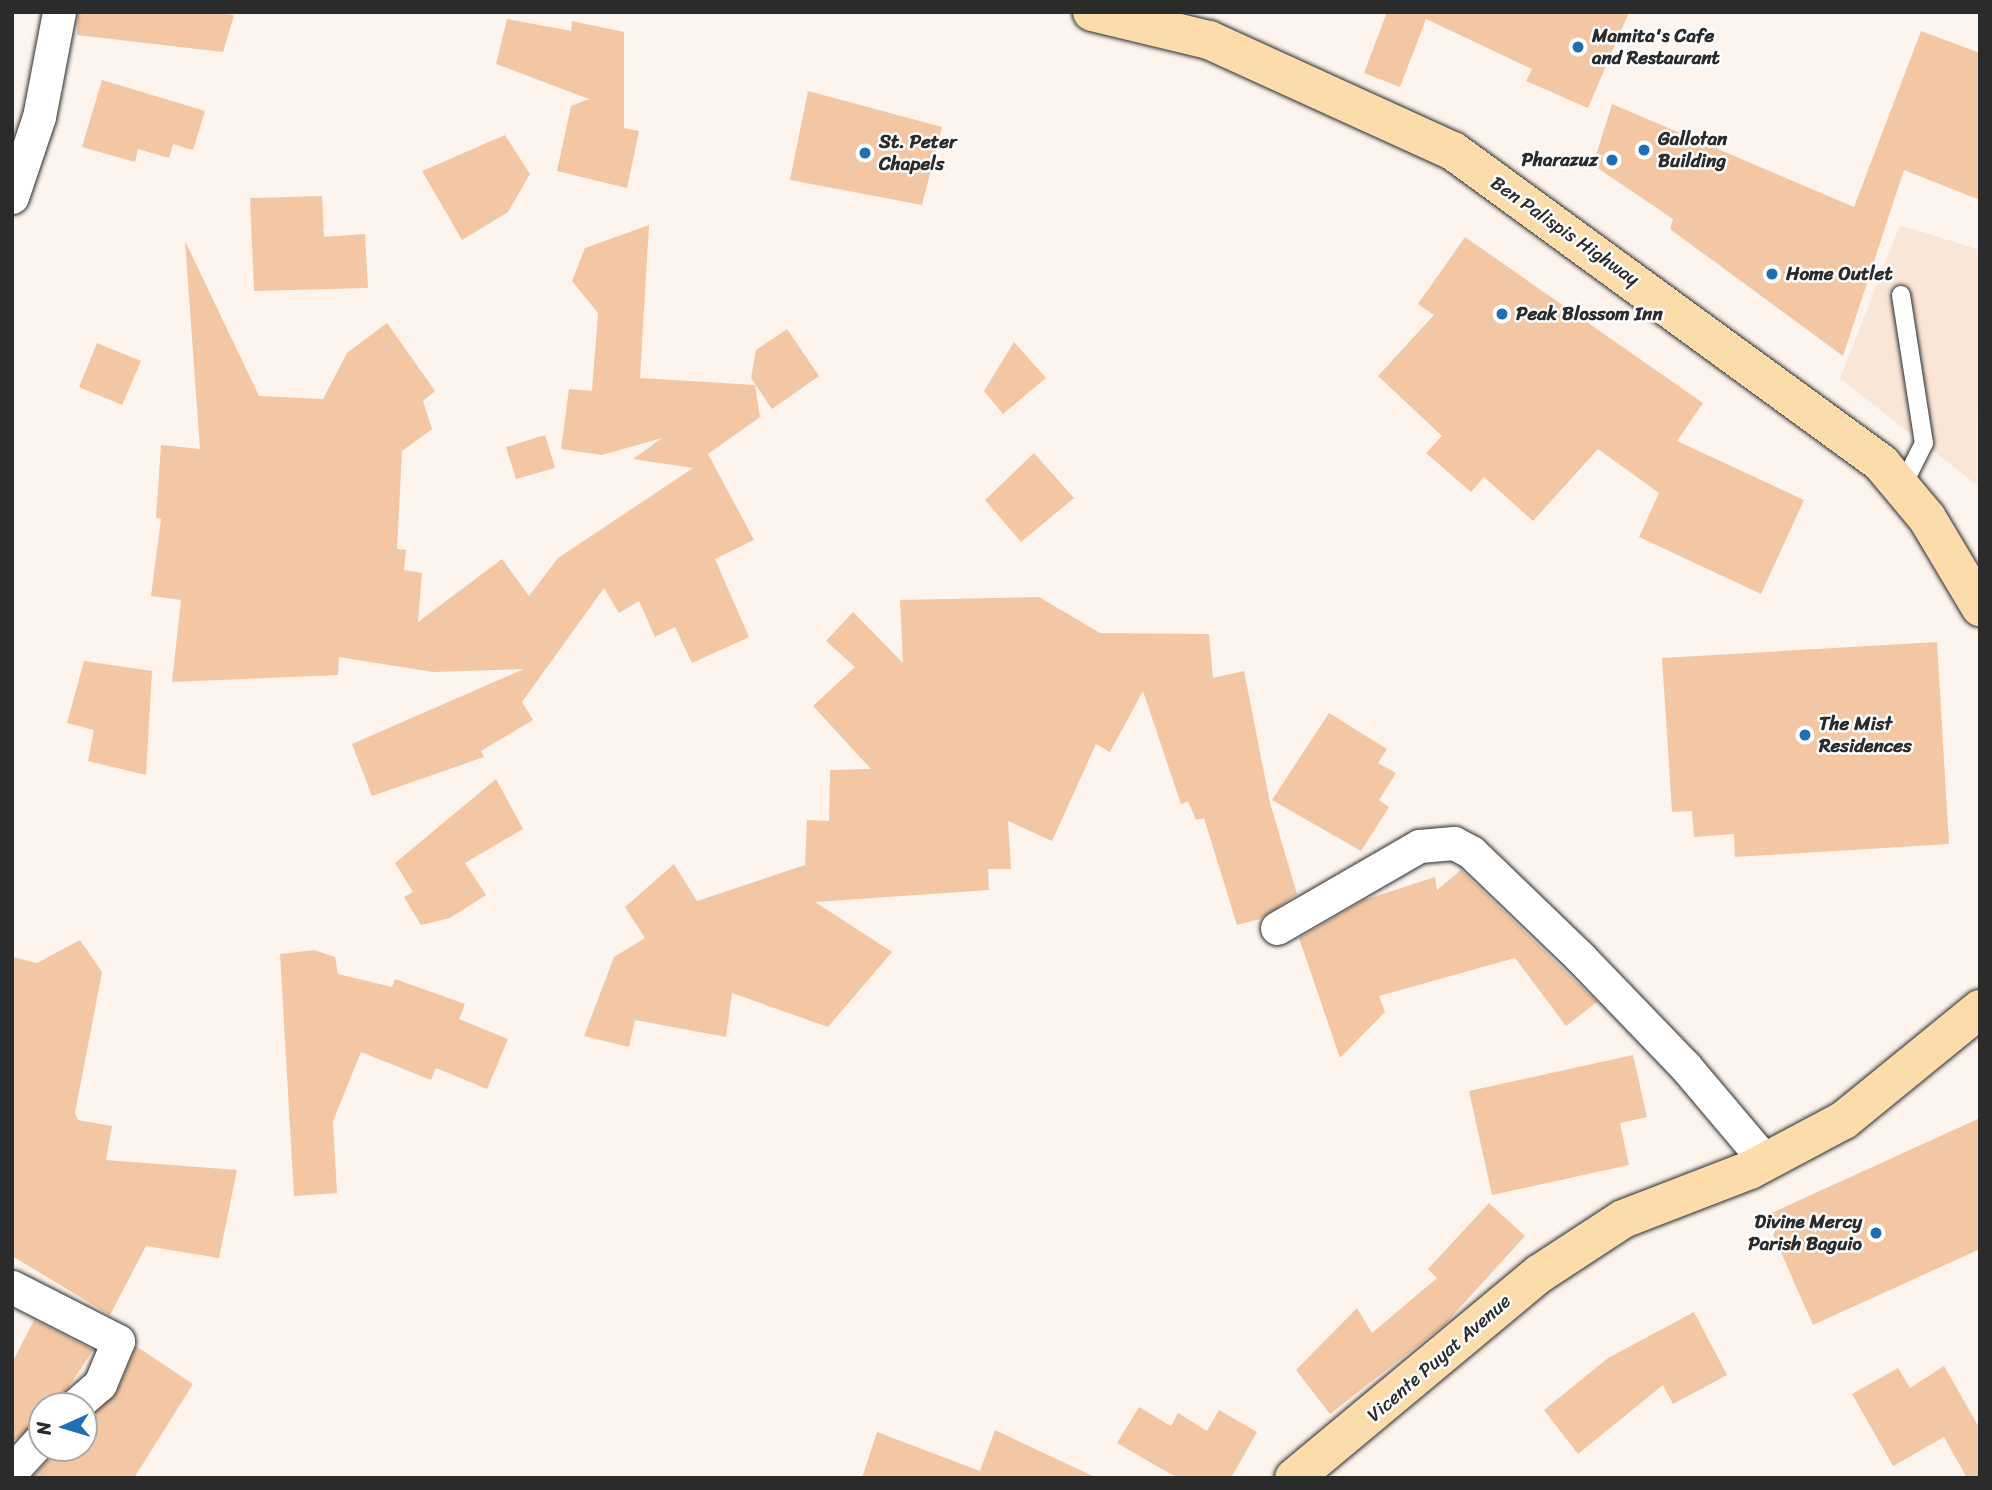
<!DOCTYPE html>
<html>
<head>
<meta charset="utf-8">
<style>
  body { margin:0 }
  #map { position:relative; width:1992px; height:1490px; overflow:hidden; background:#fdf4ed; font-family:Sriracha,sans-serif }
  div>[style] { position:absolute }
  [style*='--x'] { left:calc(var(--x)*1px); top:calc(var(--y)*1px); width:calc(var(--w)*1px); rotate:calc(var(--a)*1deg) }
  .built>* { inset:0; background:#fae6d7 }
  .building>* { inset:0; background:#f4c7a4 }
  .roads { filter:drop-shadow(0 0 2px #2b2b2b) drop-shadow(0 0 2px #2b2b2b) }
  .service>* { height:18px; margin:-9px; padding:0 9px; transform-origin:9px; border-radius:9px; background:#fff }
  .minor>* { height:33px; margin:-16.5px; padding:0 16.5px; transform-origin:16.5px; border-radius:16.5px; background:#fff }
  .primary>* { height:38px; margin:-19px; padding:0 19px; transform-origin:19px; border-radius:19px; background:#fddcac }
  .dots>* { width:19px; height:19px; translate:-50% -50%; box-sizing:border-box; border:4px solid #fff; border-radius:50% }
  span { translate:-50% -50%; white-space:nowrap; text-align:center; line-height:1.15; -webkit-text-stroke:5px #fff; paint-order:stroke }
  .poi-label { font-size:19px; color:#2b2b2b; font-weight:700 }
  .left { translate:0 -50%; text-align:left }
  .right { translate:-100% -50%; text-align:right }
  .street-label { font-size:19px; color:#2b2b2b }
  .frame { position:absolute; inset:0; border:14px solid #2b2b2b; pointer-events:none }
  .north { position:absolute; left:28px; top:1392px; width:70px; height:70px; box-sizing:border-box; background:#fff; border:2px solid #aaa; border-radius:50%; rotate:266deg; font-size:19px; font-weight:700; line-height:28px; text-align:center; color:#2b2b2b }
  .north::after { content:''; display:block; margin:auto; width:24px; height:32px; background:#1f6fb2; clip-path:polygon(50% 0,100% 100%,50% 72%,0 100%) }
</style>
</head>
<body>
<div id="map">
  <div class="built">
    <i style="clip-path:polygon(1900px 225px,1980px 250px,1977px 485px,1840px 379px)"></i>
  </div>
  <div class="building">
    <i style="clip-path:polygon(78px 12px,208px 12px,234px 15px,223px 52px,77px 35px)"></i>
    <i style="clip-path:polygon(1387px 12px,1629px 12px,1588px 108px,1526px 81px,1532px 69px,1426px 19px,1400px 87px,1364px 73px)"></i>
    <i style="clip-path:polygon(507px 19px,571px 31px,572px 21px,624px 32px,624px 128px,639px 131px,627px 188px,557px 171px,571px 106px,589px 99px,496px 64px)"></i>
    <i style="clip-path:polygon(1921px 31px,1980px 53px,1980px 200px,1904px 170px,1843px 356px,1670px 229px,1673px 219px,1593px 165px,1612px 104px,1854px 207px)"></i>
    <i style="clip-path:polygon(102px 80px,205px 111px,193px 150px,173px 144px,169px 158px,138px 149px,135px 162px,82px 147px)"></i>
    <i style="clip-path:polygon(808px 91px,942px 127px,922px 205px,790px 180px)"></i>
    <i style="clip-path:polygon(505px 135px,530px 174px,508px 212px,462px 240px,422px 171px)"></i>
    <i style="clip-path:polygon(322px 196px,324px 237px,365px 234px,368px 288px,254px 291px,250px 198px)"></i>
    <i style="clip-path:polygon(649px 225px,640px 378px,755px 385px,760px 417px,708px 454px,754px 540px,715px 559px,749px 637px,692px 663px,675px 627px,655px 637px,639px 601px,619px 613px,604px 588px,522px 702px,533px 720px,481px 751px,484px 757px,372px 796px,352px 744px,524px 669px,433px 672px,339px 657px,338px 675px,172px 682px,181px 600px,151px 596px,161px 519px,156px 518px,161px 445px,200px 449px,185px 241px,259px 396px,323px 399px,347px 353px,387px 323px,435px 391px,423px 401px,432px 429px,402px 451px,397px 549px,406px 550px,404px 570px,422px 573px,418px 622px,502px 559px,529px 596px,558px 558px,693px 468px,633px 459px,662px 438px,602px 455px,561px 449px,569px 389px,592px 391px,598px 313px,572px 281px,585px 248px)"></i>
    <i style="clip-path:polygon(1465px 237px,1703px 403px,1677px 441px,1804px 500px,1761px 594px,1639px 537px,1659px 493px,1598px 449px,1533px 521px,1484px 477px,1471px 492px,1426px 453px,1442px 436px,1378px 376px,1434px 315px,1418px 304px)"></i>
    <i style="clip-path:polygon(787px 329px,819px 376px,772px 409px,751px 378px,756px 350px)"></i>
    <i style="clip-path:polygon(1014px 342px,1046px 378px,1003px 414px,984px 391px)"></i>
    <i style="clip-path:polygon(97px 343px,141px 361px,122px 405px,79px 387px)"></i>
    <i style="clip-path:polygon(545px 435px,555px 468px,516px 479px,506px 447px)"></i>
    <i style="clip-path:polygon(1034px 453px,1074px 498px,1021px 542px,985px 500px)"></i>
    <i style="clip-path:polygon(1039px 597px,1100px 633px,1209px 634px,1213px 678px,1244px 671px,1270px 803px,1297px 894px,1260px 919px,1237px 925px,1204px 818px,1196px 820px,1188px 801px,1181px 804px,1143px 691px,1110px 752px,1096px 744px,1052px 841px,1008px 821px,1011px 869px,988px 869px,989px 890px,815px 902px,892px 952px,828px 1027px,732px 993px,726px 1037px,635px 1020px,629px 1047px,584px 1036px,614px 957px,645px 938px,625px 907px,674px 864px,697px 901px,805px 865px,807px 820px,829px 821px,830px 770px,871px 769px,813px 706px,855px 667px,826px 641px,853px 612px,903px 663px,900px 600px)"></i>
    <i style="clip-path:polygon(1937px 642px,1949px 844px,1735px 857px,1734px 834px,1694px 837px,1692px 811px,1672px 812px,1662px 658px)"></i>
    <i style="clip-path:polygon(84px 661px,152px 671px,146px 775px,88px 761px,94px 730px,67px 723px)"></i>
    <i style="clip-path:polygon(1329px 713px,1387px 749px,1378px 763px,1396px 773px,1379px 800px,1389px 807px,1361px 851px,1272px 800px)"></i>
    <i style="clip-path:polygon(496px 779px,523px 829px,465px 863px,486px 895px,450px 918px,421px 925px,404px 897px,413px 892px,395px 863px)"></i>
    <i style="clip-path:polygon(1461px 870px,1597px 1002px,1566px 1026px,1515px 958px,1379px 996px,1385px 1012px,1340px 1058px,1299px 938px,1364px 900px,1435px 877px,1437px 890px)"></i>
    <i style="clip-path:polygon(80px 940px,102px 972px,75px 1113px,78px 1120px,112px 1126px,106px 1160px,237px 1170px,219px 1258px,146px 1246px,110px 1315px,12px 1256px,12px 957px,37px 963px)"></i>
    <i style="clip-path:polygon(314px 950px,335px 957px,338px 974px,392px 987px,395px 979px,465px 1004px,459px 1019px,508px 1039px,487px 1089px,436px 1068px,431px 1080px,361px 1052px,333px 1121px,337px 1193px,294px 1196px,280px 954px)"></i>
    <i style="clip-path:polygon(1633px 1055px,1647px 1117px,1620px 1123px,1629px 1165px,1492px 1195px,1469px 1091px)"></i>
    <i style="clip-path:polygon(1980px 1118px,1980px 1249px,1813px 1325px,1765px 1216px)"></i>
    <i style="clip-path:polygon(1489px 1203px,1525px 1236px,1445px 1324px,1330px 1414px,1296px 1370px,1357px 1308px,1372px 1333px,1437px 1278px,1428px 1269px)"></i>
    <i style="clip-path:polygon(1694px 1312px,1727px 1375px,1673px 1404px,1663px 1385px,1578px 1454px,1544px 1410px,1608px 1358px)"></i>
    <i style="clip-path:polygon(34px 1320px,93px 1350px,56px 1406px,42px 1406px,42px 1419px,12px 1442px,12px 1363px)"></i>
    <i style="clip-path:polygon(136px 1346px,193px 1384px,134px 1478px,32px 1478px,58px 1448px,84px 1448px,84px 1422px,117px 1392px)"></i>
    <i style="clip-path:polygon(1944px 1366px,1980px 1429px,1980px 1478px,1967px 1478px,1944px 1437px,1893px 1466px,1852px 1394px,1898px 1368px,1910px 1388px)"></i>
    <i style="clip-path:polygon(1139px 1407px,1171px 1426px,1178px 1413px,1207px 1431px,1219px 1410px,1257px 1432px,1231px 1478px,1176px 1477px,1117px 1443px)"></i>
    <i style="clip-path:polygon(995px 1430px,1097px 1478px,862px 1478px,877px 1432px,980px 1471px)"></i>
  </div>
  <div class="roads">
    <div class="service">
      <i style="--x:1901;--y:295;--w:150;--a:81.2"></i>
      <i style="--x:1924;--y:443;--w:47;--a:116.6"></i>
    </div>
    <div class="minor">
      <i style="--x:12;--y:197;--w:84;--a:-71.4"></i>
      <i style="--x:39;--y:117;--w:107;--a:-79.2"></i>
      <i style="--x:1277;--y:928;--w:164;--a:-30"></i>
      <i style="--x:1419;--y:846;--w:35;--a:-5"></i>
      <i style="--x:1454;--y:843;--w:19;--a:28"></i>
      <i style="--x:1471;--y:852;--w:153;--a:43.9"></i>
      <i style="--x:1581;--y:958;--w:150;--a:46.1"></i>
      <i style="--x:1685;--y:1066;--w:126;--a:49.8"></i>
      <i style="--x:12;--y:1287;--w:119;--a:27"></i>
      <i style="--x:118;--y:1341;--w:47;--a:112.7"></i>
      <i style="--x:100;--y:1384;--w:33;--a:139"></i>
      <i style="--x:12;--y:1471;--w:45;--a:-47.7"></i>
    </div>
    <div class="primary">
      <i style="--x:1092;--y:12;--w:120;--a:13.5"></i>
      <i style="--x:1209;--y:40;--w:268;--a:24.5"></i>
      <i style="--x:1453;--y:151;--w:530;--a:36.09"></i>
      <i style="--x:1881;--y:463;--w:72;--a:50.1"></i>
      <i style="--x:1927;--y:518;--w:104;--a:59.2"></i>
      <i style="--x:1294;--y:1478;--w:319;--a:-39.8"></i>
      <i style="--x:1539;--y:1274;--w:100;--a:-33.2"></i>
      <i style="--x:1623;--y:1219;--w:136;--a:-21.1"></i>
      <i style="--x:1750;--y:1170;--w:106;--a:-28"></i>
      <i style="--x:1844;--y:1120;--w:176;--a:-39.2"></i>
    </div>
  </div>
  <div class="dots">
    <i style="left:1578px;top:47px;background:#1f6fb2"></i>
    <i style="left:1644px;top:150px;background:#1f6fb2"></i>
    <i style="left:865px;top:153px;background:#1f6fb2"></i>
    <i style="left:1612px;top:160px;background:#1f6fb2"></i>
    <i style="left:1772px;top:274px;background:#1f6fb2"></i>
    <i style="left:1502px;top:314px;background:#1f6fb2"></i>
    <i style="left:1805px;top:735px;background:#1f6fb2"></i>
    <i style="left:1876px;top:1233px;background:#1f6fb2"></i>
  </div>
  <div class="poi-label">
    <span class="left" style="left:1592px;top:47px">Mamita's Cafe<br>and Restaurant</span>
    <span class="left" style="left:1658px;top:150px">Gallotan<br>Building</span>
    <span class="left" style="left:879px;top:153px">St. Peter<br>Chapels</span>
    <span class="right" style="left:1598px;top:160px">Pharazuz</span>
    <span class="left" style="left:1786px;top:274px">Home Outlet</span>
    <span class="left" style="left:1516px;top:314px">Peak Blossom Inn</span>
    <span class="left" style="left:1819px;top:735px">The Mist<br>Residences</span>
    <span class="right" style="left:1862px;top:1233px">Divine Mercy<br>Parish Baguio</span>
  </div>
  <div class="street-label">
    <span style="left:1565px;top:231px;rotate:35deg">Ben Palispis Highway</span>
    <span style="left:1439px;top:1358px;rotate:-41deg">Vicente Puyat Avenue</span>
  </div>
  <div class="frame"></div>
  <div class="north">N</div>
</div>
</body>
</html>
